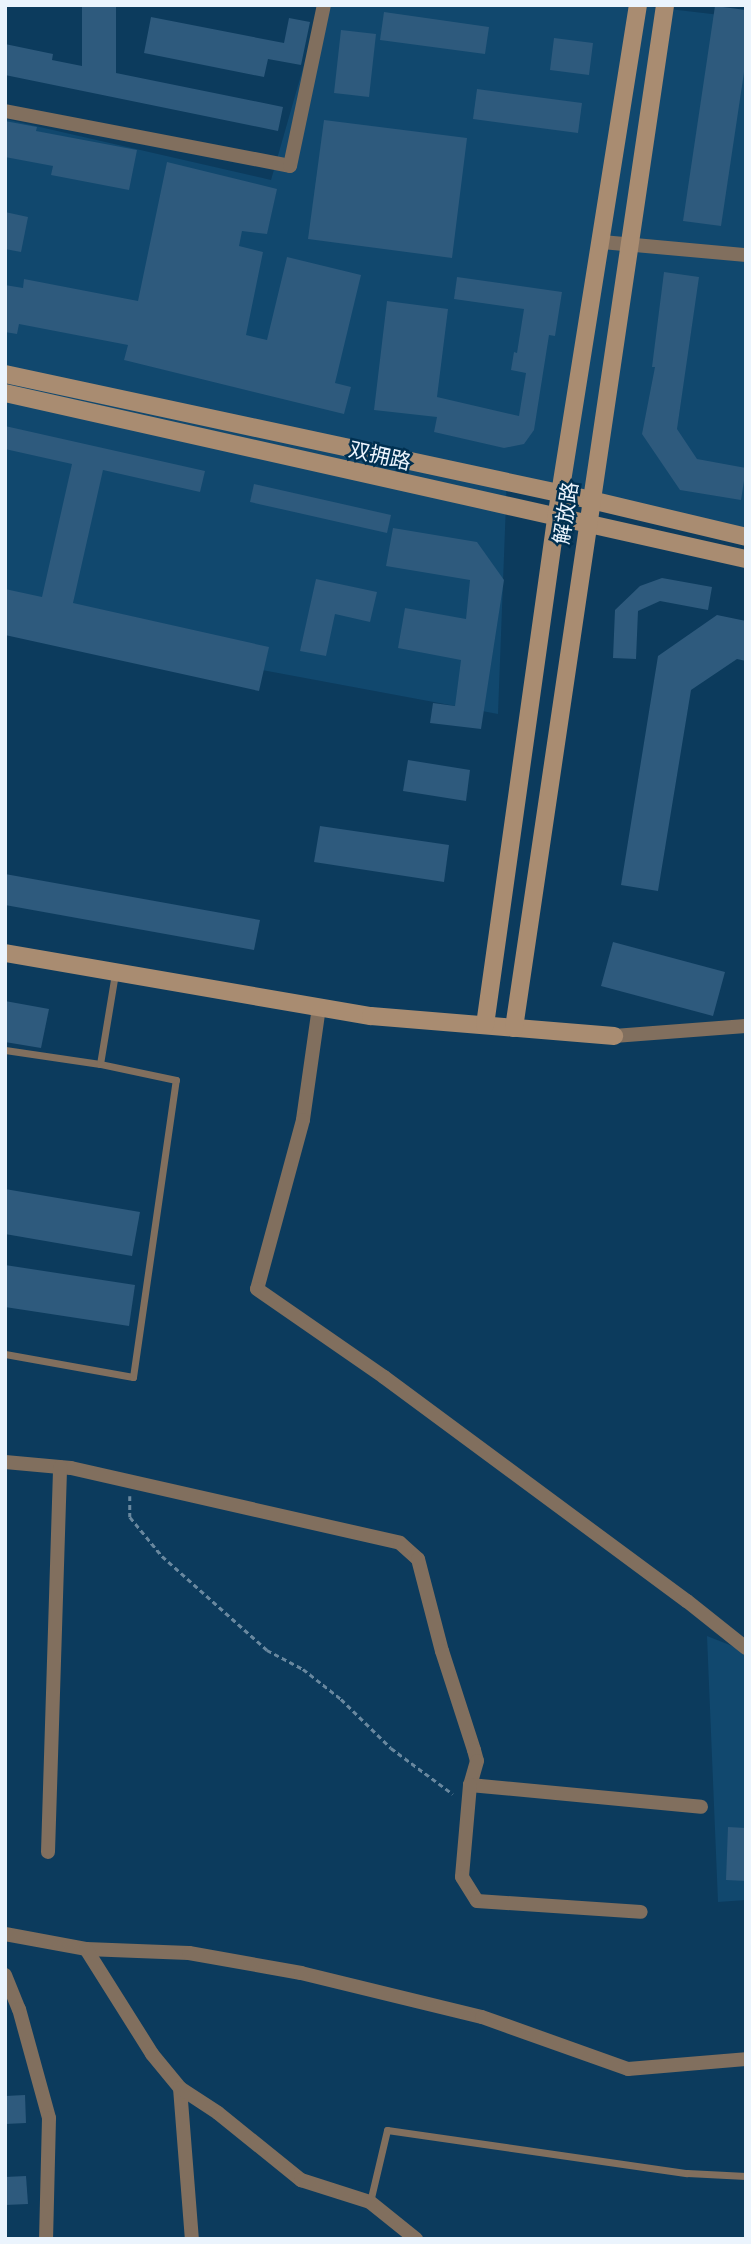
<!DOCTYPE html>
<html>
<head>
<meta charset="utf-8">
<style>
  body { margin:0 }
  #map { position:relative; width:751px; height:2244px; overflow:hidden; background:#0c3b5d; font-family:Mulish,"Noto Sans SC",sans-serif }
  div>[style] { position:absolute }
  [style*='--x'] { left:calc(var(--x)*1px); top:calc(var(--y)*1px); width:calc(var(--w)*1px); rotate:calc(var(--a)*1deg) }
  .built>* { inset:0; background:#11486e }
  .building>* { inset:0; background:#2e5a7d }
  .path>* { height:2.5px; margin-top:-1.25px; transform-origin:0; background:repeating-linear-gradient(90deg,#69889f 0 5px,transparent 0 8.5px) }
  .lane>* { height:7px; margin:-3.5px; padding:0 3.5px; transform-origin:3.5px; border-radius:3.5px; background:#816f5e }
  .street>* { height:14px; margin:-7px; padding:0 7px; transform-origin:7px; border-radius:7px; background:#816f5e }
  .secondary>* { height:18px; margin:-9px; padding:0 9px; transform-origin:9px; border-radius:9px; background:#a98c71 }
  span { translate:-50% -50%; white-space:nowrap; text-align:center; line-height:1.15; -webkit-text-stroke:5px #003051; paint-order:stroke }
  .street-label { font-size:21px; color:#ebf4fd }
  .frame { position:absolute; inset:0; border:7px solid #ebf4fd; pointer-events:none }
</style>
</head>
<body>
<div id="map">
  <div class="built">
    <i style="clip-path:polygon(321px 5px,635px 5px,746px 18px,746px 529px,507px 477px,498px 714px,5px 622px,5px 119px,271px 180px)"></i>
    <i style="clip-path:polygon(707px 1636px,735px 1647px,746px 1656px,746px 1900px,718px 1902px)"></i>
  </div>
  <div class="building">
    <i style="clip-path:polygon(82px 5px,116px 5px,116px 73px,283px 107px,278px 131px,5px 75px,5px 44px,53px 54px,52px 60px,82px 66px)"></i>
    <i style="clip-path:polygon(715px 6px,746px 10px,746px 59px,721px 226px,683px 221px)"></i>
    <i style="clip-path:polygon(384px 12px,489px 27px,485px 54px,380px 40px)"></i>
    <i style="clip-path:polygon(151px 17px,284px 43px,289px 18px,310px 22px,301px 65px,268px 59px,264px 77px,144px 53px)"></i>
    <i style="clip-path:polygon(341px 30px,376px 34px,369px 97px,334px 93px)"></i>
    <i style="clip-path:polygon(554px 38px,593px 43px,589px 75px,550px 70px)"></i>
    <i style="clip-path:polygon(477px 89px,582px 103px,578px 133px,473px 119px)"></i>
    <i style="clip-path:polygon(324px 120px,467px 138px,452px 258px,308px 239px)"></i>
    <i style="clip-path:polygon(5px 121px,37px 127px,36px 131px,137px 150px,129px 190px,51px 175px,53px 166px,5px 157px)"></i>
    <i style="clip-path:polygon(167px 162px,277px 189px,267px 234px,242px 231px,239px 246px,263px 252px,246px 335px,267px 340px,287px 257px,361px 275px,335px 383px,351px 387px,344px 414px,124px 360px,128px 345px,19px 324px,17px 334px,5px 332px,5px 285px,23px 288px,24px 279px,138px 301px)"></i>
    <i style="clip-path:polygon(5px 212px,28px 217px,21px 252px,5px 249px)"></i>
    <i style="clip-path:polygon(664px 272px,699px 277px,677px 429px,697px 459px,746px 468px,741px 500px,680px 490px,642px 434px,655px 367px,652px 367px)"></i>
    <i style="clip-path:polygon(457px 277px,562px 292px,555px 336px,549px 335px,534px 430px,524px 444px,504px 448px,434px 432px,437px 417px,374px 410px,387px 301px,448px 309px,437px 397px,519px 416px,526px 373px,511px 370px,514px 352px,517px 353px,524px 309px,454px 299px)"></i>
    <i style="clip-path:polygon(5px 426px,205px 471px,200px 492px,103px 470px,73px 603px,269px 647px,259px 691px,5px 635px,5px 589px,42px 597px,72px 464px,5px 449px)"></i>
    <i style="clip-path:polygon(254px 484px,391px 515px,387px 533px,250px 502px)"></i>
    <i style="clip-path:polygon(393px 528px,477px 542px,504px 580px,481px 729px,430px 723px,433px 703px,455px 706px,461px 660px,398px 648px,405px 608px,466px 619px,470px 580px,386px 566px)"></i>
    <i style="clip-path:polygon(662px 578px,712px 587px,708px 610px,660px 601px,638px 611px,636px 659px,613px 658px,615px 610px,640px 586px)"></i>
    <i style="clip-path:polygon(316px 579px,377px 592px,370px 622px,335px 614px,326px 656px,300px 651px)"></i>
    <i style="clip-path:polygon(717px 615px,746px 621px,746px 661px,737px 659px,691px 690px,658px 891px,621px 885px,658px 656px)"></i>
    <i style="clip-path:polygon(408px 760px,470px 770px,466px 801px,403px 791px)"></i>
    <i style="clip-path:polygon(320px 826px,449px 845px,444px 882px,314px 862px)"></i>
    <i style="clip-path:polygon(5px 874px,260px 920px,254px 950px,5px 905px)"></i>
    <i style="clip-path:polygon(613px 942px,725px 972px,713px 1016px,601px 986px)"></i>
    <i style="clip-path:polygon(5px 1001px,49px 1009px,41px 1048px,5px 1042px)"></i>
    <i style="clip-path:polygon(5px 1189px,140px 1212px,132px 1256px,5px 1234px)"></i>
    <i style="clip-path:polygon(5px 1265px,135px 1285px,129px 1326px,5px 1307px)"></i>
    <i style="clip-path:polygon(728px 1827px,746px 1828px,746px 1881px,726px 1880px)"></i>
    <i style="clip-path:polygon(25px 2095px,26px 2123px,5px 2124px,5px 2096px)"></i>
    <i style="clip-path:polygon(26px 2176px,28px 2204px,5px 2205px,5px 2177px)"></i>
  </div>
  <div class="path">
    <i style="--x:130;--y:1496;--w:21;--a:90"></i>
    <i style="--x:130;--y:1517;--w:50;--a:50.6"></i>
    <i style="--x:162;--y:1556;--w:141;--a:41.8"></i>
    <i style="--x:267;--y:1650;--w:41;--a:27.8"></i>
    <i style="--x:303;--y:1669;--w:48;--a:38.3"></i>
    <i style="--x:341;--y:1699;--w:70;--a:44.4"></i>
    <i style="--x:391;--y:1748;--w:77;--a:36.6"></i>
  </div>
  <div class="lane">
    <i style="--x:5;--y:1050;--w:96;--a:8.4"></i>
    <i style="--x:5;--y:1354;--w:130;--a:10.2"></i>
    <i style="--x:133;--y:1377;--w:300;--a:-81.8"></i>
    <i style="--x:176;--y:1080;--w:78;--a:-168.1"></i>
    <i style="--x:100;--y:1064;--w:92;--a:-80.6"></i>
    <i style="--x:370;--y:2202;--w:74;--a:-76.7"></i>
    <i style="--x:387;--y:2130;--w:303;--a:8.2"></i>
    <i style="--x:687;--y:2173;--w:59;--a:2.9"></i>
  </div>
  <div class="street">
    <i style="--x:5;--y:111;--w:290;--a:10.9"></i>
    <i style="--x:290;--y:166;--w:165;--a:-78.1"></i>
    <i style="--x:602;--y:242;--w:145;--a:5.2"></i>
    <i style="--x:319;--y:1007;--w:114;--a:98.1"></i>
    <i style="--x:303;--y:1120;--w:175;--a:105.2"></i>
    <i style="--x:257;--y:1289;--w:155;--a:34.7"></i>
    <i style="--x:384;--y:1377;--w:377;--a:36.5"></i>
    <i style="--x:687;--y:1601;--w:75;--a:38.5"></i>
    <i style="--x:614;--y:1036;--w:132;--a:-4.3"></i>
    <i style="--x:5;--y:1462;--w:66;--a:5.2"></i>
    <i style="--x:71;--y:1468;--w:337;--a:12.8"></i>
    <i style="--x:400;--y:1543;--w:24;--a:42"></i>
    <i style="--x:418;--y:1559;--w:95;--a:75.4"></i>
    <i style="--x:442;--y:1651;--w:104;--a:72.1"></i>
    <i style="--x:474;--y:1750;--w:11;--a:75"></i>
    <i style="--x:477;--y:1761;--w:25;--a:106"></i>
    <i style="--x:470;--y:1785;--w:232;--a:5.4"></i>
    <i style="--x:470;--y:1785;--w:92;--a:95"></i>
    <i style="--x:462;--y:1877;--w:28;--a:58"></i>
    <i style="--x:477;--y:1901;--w:164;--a:3.8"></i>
    <i style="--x:48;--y:1852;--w:385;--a:-88.2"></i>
    <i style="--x:5;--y:1934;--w:82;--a:10.5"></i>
    <i style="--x:86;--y:1949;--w:103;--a:2.2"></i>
    <i style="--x:189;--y:1953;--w:114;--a:10.1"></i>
    <i style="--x:301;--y:1973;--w:186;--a:13.7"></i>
    <i style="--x:482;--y:2017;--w:155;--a:19.6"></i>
    <i style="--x:628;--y:2069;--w:118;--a:-4.8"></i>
    <i style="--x:86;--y:1949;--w:124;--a:57.8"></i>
    <i style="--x:152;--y:2054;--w:44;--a:50.5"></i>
    <i style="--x:180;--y:2088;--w:151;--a:85.5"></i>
    <i style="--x:5;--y:1975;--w:37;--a:68"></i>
    <i style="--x:19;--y:2009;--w:113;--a:74.6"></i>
    <i style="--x:49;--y:2118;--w:121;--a:91.4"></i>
    <i style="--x:180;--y:2088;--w:45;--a:33.3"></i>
    <i style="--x:218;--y:2113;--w:107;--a:38.9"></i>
    <i style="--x:301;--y:2180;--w:72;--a:17.7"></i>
    <i style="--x:370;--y:2202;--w:59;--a:38.8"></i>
  </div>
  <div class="secondary">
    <i style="--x:5;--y:374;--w:599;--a:12.13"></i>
    <i style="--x:591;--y:500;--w:159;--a:13.4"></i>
    <i style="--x:5;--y:393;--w:759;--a:12.63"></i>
    <i style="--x:5;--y:953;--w:371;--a:9.8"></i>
    <i style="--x:371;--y:1016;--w:244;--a:4.7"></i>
    <i style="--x:485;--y:1025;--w:511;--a:-82.01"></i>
    <i style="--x:556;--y:519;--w:520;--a:-80.94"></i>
    <i style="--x:514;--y:1028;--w:1034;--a:-81.6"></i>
  </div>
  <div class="street-label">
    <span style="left:380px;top:455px;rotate:13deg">双拥路</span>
    <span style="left:565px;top:513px;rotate:-81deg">解放路</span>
  </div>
  <div class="frame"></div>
</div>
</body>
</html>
